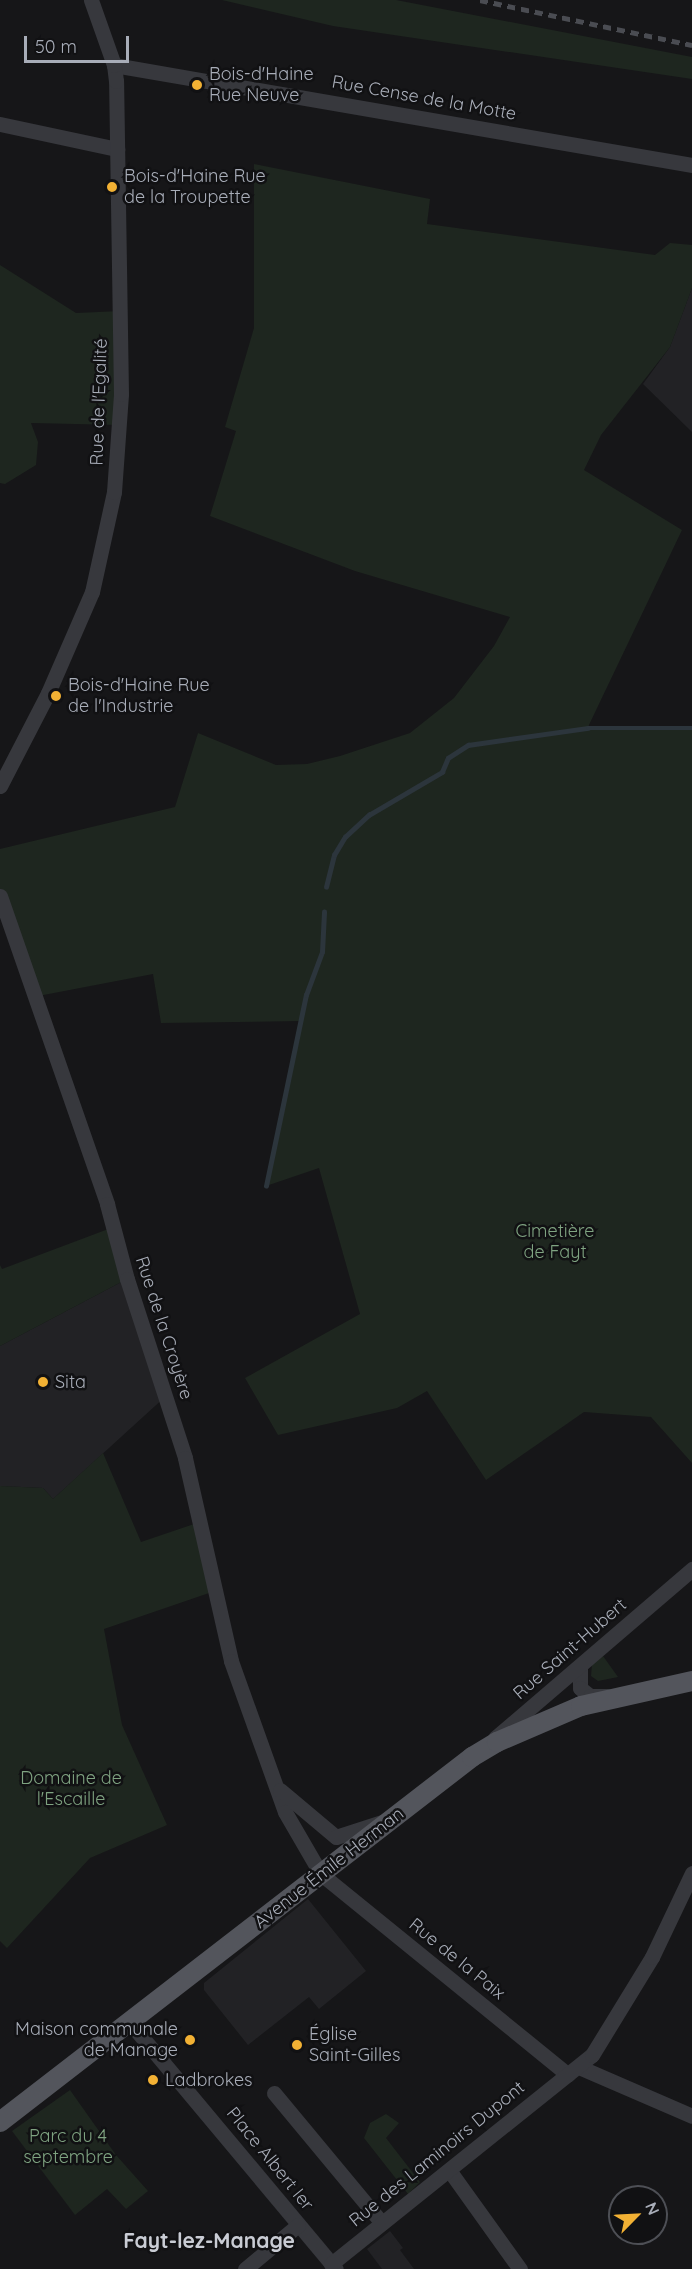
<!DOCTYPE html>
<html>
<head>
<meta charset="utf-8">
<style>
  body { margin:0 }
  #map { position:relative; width:692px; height:2269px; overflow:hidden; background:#161618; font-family:Quicksand,sans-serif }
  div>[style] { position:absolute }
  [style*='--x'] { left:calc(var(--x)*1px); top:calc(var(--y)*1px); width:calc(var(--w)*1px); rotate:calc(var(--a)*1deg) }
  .built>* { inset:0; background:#222225 }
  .green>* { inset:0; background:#1e261f }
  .stream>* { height:4.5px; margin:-2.25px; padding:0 2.25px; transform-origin:2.25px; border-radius:2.25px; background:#2c353c }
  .minor>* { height:15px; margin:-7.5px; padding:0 7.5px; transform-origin:7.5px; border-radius:7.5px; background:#37383d }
  .major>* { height:20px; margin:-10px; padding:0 10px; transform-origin:10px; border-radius:10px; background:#53555c }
  .rail>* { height:4.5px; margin-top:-2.25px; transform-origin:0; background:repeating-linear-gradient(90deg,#4a4c52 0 8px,transparent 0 14px) }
  .dots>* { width:16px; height:16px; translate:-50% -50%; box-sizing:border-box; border:3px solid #111113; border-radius:50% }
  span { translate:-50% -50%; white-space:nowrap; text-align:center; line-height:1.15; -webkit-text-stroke:5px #111113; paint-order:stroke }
  .poi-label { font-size:18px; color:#a8adb8 }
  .left { translate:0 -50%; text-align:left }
  .right { translate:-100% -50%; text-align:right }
  .street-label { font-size:18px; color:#a8adb8 }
  .park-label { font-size:18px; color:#7fa381 }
  .quarter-label { font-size:21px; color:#c9ccd4; font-weight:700 }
  .north { position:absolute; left:608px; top:2185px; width:60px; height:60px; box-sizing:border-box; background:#111113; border:2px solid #4d4f55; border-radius:50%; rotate:66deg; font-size:16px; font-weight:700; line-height:24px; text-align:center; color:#a8adb8 }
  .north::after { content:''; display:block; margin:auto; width:21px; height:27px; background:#f2b134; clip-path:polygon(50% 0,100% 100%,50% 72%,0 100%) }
  .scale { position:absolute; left:24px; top:36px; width:105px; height:27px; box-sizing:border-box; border:3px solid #a8adb8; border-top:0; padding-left:8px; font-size:18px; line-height:21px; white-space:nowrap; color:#a8adb8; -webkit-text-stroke:4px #111113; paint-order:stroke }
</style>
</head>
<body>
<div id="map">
  <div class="built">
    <i style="clip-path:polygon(692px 288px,692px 432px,643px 384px,670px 347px)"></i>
    <i style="clip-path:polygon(127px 1279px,166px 1396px,53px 1499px,43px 1488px,0 1486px,0 1346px)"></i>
    <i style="clip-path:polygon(308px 1899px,366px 1971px,319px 2009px,309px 1997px,248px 2045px,204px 1990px,204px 1983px)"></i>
    <i style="clip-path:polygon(390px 2231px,403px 2248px,400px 2250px,414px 2269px,382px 2269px,367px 2249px)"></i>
  </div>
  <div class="green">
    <i style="clip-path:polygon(222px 0,396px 0,692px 57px,692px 79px,333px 26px)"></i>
    <i style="clip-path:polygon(254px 164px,430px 199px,427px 224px,655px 255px,670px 243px,692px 245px,692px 288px,670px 347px,601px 435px,584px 470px,682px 530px,588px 727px,692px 729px,692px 1463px,651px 1417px,584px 1412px,486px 1480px,427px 1391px,397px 1408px,278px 1435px,245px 1378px,360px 1314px,319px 1168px,266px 1186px,301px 1021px,161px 1023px,153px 974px,33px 997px,0 896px,0 849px,175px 807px,198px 733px,276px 765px,307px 764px,340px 756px,410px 733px,454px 698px,494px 646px,510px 617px,355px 571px,210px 516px,236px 431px,225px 427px,254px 328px)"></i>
    <i style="clip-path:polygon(0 265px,76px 313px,121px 311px,120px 425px,31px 423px,38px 442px,36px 465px,5px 484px,0 483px)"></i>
    <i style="clip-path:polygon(111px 1228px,127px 1279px,0 1346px,0 1265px,2px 1269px)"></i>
    <i style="clip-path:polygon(103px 1453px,141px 1542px,200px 1522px,212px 1592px,104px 1629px,122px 1725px,167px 1825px,90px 1858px,7px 1948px,0 1941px,0 1486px,43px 1488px,53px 1499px)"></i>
    <i style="clip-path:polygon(603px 1656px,618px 1677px,598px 1681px,591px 1676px,592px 1664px)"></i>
    <i style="clip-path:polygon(70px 2090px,116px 2155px,148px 2191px,126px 2209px,107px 2189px,75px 2215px,12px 2131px)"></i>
    <i style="clip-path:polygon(386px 2114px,399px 2123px,386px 2138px,420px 2182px,408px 2194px,364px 2138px,370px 2123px)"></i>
  </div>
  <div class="stream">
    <i style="--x:326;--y:887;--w:33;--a:-76"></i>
    <i style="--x:334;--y:855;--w:21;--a:-59"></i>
    <i style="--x:345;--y:837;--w:33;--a:-43"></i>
    <i style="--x:369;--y:815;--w:85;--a:-30.5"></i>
    <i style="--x:442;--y:772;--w:15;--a:-67"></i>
    <i style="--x:448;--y:758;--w:24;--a:-33"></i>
    <i style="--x:468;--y:745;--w:121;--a:-8.1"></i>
    <i style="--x:588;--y:728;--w:104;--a:0"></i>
    <i style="--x:266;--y:1186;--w:195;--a:-78.2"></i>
    <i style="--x:306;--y:995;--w:46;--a:-69.6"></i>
    <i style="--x:322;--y:952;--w:40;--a:-87.1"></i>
  </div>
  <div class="minor">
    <i style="--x:114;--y:65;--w:587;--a:9.82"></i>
    <i style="--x:0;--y:124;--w:120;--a:12.1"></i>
    <i style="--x:0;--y:786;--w:105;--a:-62.7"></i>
    <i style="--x:48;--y:693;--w:110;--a:-66.5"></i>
    <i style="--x:92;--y:592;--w:102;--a:-77.6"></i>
    <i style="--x:114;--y:492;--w:98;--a:-85.9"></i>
    <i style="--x:121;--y:394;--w:313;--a:-90.9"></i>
    <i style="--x:116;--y:81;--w:16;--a:-97"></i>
    <i style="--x:114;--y:65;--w:69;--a:-109.5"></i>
    <i style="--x:0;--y:896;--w:326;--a:70.8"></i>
    <i style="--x:107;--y:1204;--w:78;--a:75.1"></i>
    <i style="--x:127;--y:1279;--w:188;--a:72"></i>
    <i style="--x:185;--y:1458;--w:208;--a:77.2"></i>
    <i style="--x:231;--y:1661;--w:160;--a:70.3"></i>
    <i style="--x:285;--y:1812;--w:72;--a:59.9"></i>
    <i style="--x:321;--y:1874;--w:318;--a:39.1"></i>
    <i style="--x:580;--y:1667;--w:21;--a:90"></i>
    <i style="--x:580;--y:1688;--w:13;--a:39"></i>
    <i style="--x:590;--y:1696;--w:17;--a:0"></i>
    <i style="--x:495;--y:1738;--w:260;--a:-40.6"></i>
    <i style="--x:280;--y:1790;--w:73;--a:40"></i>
    <i style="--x:336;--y:1837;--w:52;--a:-18.1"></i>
    <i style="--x:131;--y:2024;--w:319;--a:50.1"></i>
    <i style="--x:579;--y:2067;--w:123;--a:23.4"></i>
    <i style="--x:274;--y:2093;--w:169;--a:50.3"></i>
    <i style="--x:449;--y:2170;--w:122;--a:54.4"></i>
    <i style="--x:331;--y:2264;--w:334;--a:-38.7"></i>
    <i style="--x:592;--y:2055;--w:115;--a:-58.5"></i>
    <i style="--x:652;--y:1957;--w:93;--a:-64.5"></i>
    <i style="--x:245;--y:2269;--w:69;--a:-39.7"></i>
  </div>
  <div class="major">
    <i style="--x:0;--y:2122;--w:597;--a:-37.71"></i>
    <i style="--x:472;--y:1757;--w:29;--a:-31"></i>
    <i style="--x:497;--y:1742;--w:91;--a:-23.2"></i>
    <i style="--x:581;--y:1706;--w:114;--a:-12.7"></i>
  </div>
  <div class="rail">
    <i style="--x:480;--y:0;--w:217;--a:12"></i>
  </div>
  <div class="dots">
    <i style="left:197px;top:85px;background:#f2b134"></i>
    <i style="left:112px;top:187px;background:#f2b134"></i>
    <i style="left:56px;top:696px;background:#f2b134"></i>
    <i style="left:43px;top:1382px;background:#f2b134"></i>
    <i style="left:190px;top:2040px;background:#f2b134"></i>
    <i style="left:297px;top:2045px;background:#f2b134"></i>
    <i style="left:153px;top:2080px;background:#f2b134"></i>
  </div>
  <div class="poi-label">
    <span class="left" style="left:209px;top:85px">Bois-d'Haine<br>Rue Neuve</span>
    <span class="left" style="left:124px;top:187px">Bois-d'Haine Rue<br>de la Troupette</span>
    <span class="left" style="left:68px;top:696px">Bois-d'Haine Rue<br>de l'Industrie</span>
    <span class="left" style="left:55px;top:1382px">Sita</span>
    <span class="right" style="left:178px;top:2040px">Maison communale<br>de Manage</span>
    <span class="left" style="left:309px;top:2045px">Église<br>Saint-Gilles</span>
    <span class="left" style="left:165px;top:2080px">Ladbrokes</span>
  </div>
  <div class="street-label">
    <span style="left:424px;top:98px;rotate:10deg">Rue Cense de la Motte</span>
    <span style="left:99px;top:402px;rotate:-88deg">Rue de l'Egalité</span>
    <span style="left:164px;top:1328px;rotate:72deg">Rue de la Croyère</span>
    <span style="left:570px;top:1649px;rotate:-41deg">Rue Saint-Hubert</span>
    <span style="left:329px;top:1868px;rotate:-38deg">Avenue Émile Herman</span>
    <span style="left:457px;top:1959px;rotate:39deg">Rue de la Paix</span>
    <span style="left:437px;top:2154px;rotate:-39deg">Rue des Laminoirs Dupont</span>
    <span style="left:270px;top:2159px;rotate:51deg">Place Albert Ier</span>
  </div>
  <div class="park-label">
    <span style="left:555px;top:1242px">Cimetière<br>de Fayt</span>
    <span style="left:71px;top:1789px">Domaine de<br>l'Escaille</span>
    <span style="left:68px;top:2147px">Parc du 4<br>septembre</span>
  </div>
  <div class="quarter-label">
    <span style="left:209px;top:2240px">Fayt-lez-Manage</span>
  </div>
  <div class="north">N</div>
  <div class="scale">50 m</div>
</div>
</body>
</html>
